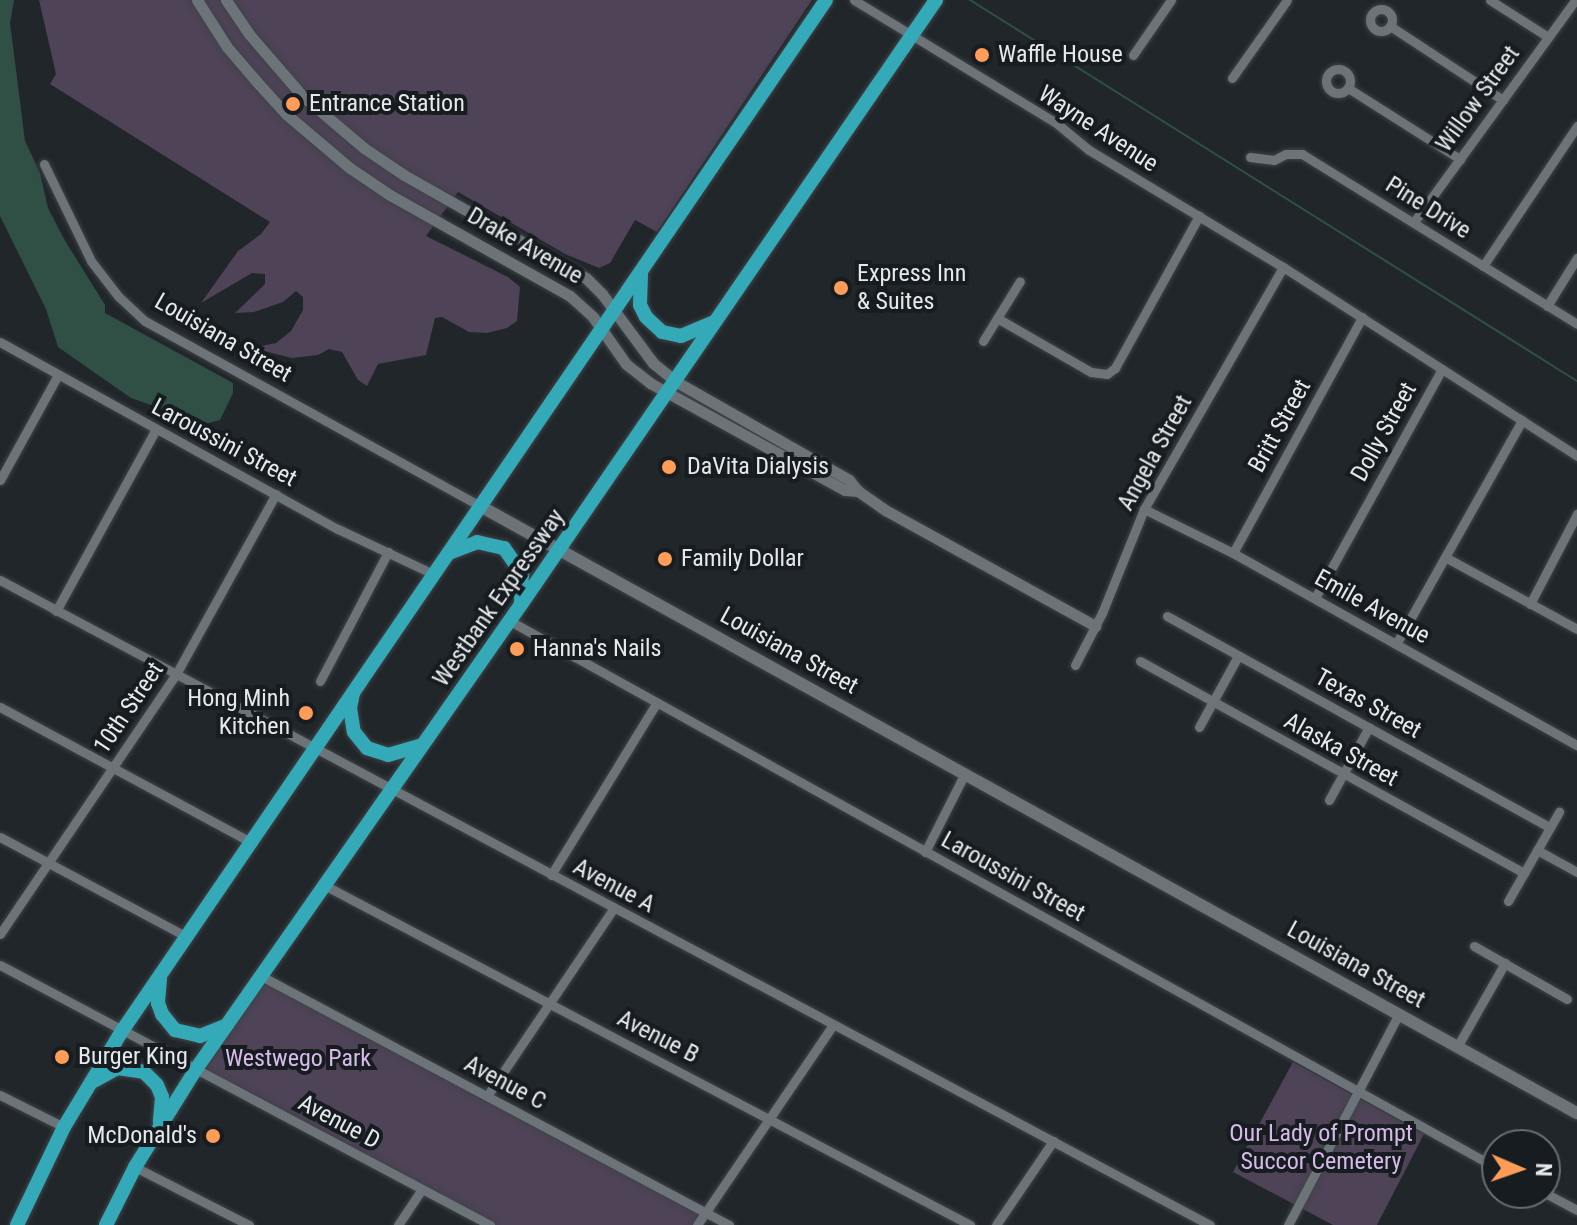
<!DOCTYPE html>
<html>
<head>
<meta charset="utf-8">
<style>
  body { margin:0 }
  #map { position:relative; width:1577px; height:1225px; overflow:hidden; background:#21262a; font-family:"Roboto Condensed",sans-serif }
  div>[style] { position:absolute }
  [style*='--x'] { left:calc(var(--x)*1px); top:calc(var(--y)*1px); width:calc(var(--w)*1px); rotate:calc(var(--a)*1deg) }
  .green>* { inset:0; background:#4e4357 }
  .water>* { inset:0; background:#305046 }
  .stream>* { height:2px; margin:-1px; padding:0 1px; transform-origin:1px; border-radius:1px; background:#305046 }
  .roads { filter:drop-shadow(0 0 2px #3f4347) drop-shadow(0 0 2px #3f4347) }
  .minor>* { height:9px; margin:-4.5px; padding:0 4.5px; transform-origin:4.5px; border-radius:4.5px; background:#6d7479 }
  .minor>.ring { margin:-4.5px; padding:0; box-sizing:content-box; background:none; border:9px solid #6d7479; border-radius:50% }
  .tertiary>* { height:11px; margin:-5.5px; padding:0 5.5px; transform-origin:5.5px; border-radius:5.5px; background:#6d7479 }
  .secondary>* { height:12px; margin:-6px; padding:0 6px; transform-origin:6px; border-radius:6px; background:#6d7479 }
  .trunk>* { height:14px; margin:-7px; padding:0 7px; transform-origin:7px; border-radius:7px; background:#34aab9 }
  .dots>* { width:22px; height:22px; translate:-50% -50%; box-sizing:border-box; border:4px solid #171c20; border-radius:50% }
  span { translate:-50% -50%; white-space:nowrap; text-align:center; line-height:1.15; -webkit-text-stroke:8px #171c20; paint-order:stroke }
  .poi-label { font-size:24px; color:#e5e9ec }
  .left { translate:0 -50%; text-align:left }
  .right { translate:-100% -50%; text-align:right }
  .street-label { font-size:24px; color:#e5e9ec }
  .park-label { font-size:24px; color:#d6bbea }
  .north { position:absolute; left:1481px; top:1129px; width:80px; height:80px; box-sizing:border-box; background:#171c20; border:2px solid #696e72; border-radius:50%; rotate:92deg; font-size:22px; font-weight:700; line-height:32px; text-align:center; color:#e5e9ec }
  .north::after { content:''; display:block; margin:auto; width:28px; height:36px; background:#fe9c58; clip-path:polygon(50% 0,100% 100%,50% 72%,0 100%) }
</style>
</head>
<body>
<div id="map">
  <div class="green">
    <i style="clip-path:polygon(39px 0,812px 0,657px 232px,635px 220px,610px 263px,599px 268px,565px 254px,458px 192px,426px 236px,508px 277px,520px 287px,517px 321px,507px 328px,487px 333px,469px 332px,442px 317px,435px 318px,426px 355px,378px 364px,367px 386px,358px 380px,342px 352px,329px 349px,318px 355px,292px 358px,252px 348px,276px 343px,291px 331px,303px 310px,303px 297px,296px 291px,283px 302px,254px 312px,235px 313px,265px 284px,265px 274px,252px 273px,201px 303px,238px 251px,261px 234px,270px 222px,50px 84px,56px 74px)"></i>
    <i style="clip-path:polygon(263px 977px,705px 1212px,697px 1225px,490px 1225px,196px 1069px)"></i>
    <i style="clip-path:polygon(1293px 1062px,1424px 1134px,1377px 1225px,1333px 1225px,1233px 1172px)"></i>
  </div>
  <div class="water">
    <i style="clip-path:polygon(0 0,14px 0,10px 23px,25px 141px,40px 173px,48px 208px,64px 239px,105px 305px,105px 313px,233px 383px,233px 393px,220px 420px,205px 424px,131px 398px,58px 347px,46px 309px,0 216px)"></i>
  </div>
  <div class="stream">
    <i style="--x:970;--y:0;--w:717;--a:32.12"></i>
  </div>
  <div class="roads">
    <div class="minor">
      <i style="--x:854;--y:0;--w:235;--a:31.3"></i>
      <i style="--x:1055;--y:122;--w:44;--a:39.5"></i>
      <i style="--x:1089;--y:150;--w:227;--a:31.1"></i>
      <i style="--x:1283;--y:267;--w:350;--a:32.7"></i>
      <i style="--x:1490;--y:0;--w:69;--a:32.5"></i>
      <i class="ring" style="left:1370px;top:9px;width:13px;height:13px"></i>
      <i style="--x:1390;--y:26;--w:135;--a:33.2"></i>
      <i style="--x:1133;--y:55;--w:67;--a:-55.4"></i>
      <i class="ring" style="left:1326px;top:69px;width:15px;height:15px"></i>
      <i style="--x:1232;--y:78;--w:95;--a:-54.8"></i>
      <i style="--x:1348;--y:88;--w:133;--a:32.4"></i>
      <i style="--x:1250;--y:157;--w:24;--a:7"></i>
      <i style="--x:1274;--y:160;--w:13;--a:-27"></i>
      <i style="--x:1286;--y:154;--w:16;--a:0"></i>
      <i style="--x:1302;--y:154;--w:323;--a:31.7"></i>
      <i style="--x:44;--y:164;--w:108;--a:64.1"></i>
      <i style="--x:91;--y:261;--w:44;--a:52.4"></i>
      <i style="--x:118;--y:296;--w:37;--a:43"></i>
      <i style="--x:145;--y:321;--w:383;--a:28.9"></i>
      <i style="--x:1414;--y:222;--w:274;--a:-54"></i>
      <i style="--x:1483;--y:266;--w:169;--a:-56.1"></i>
      <i style="--x:1547;--y:306;--w:57;--a:-58"></i>
      <i style="--x:997;--y:318;--w:108;--a:29.9"></i>
      <i style="--x:1091;--y:372;--w:16;--a:7"></i>
      <i style="--x:1107;--y:374;--w:10;--a:-37"></i>
      <i style="--x:1115;--y:368;--w:174;--a:-61.1"></i>
      <i style="--x:983;--y:341;--w:70;--a:-58.3"></i>
      <i style="--x:0;--y:342;--w:386;--a:29"></i>
      <i style="--x:338;--y:529;--w:105;--a:25.3"></i>
      <i style="--x:0;--y:480;--w:120;--a:-61.1"></i>
      <i style="--x:1144;--y:509;--w:99;--a:26.3"></i>
      <i style="--x:1233;--y:553;--w:394;--a:29.2"></i>
      <i style="--x:1233;--y:553;--w:269;--a:-61.3"></i>
      <i style="--x:1445;--y:557;--w:150;--a:28.6"></i>
      <i style="--x:0;--y:580;--w:1371;--a:28.06"></i>
      <i style="--x:1315;--y:598;--w:262;--a:-61"></i>
      <i style="--x:1530;--y:604;--w:102;--a:-62.4"></i>
      <i style="--x:56;--y:611;--w:208;--a:-61.2"></i>
      <i style="--x:1167;--y:616;--w:437;--a:28.9"></i>
      <i style="--x:510;--y:621;--w:1128;--a:29"></i>
      <i style="--x:1396;--y:644;--w:257;--a:-60.6"></i>
      <i style="--x:1140;--y:661;--w:439;--a:28.9"></i>
      <i style="--x:1075;--y:665;--w:59;--a:-62.6"></i>
      <i style="--x:1102;--y:613;--w:112;--a:-68"></i>
      <i style="--x:1144;--y:509;--w:279;--a:-60.1"></i>
      <i style="--x:320;--y:681;--w:146;--a:-62.2"></i>
      <i style="--x:0;--y:707;--w:287;--a:28.3"></i>
      <i style="--x:1199;--y:727;--w:81;--a:-61.2"></i>
      <i style="--x:1329;--y:800;--w:83;--a:-61.3"></i>
      <i style="--x:0;--y:837;--w:212;--a:28.1"></i>
      <i style="--x:1537;--y:850;--w:46;--a:28.8"></i>
      <i style="--x:925;--y:852;--w:89;--a:-63.1"></i>
      <i style="--x:551;--y:875;--w:199;--a:-58.5"></i>
      <i style="--x:326;--y:886;--w:728;--a:27.76"></i>
      <i style="--x:1508;--y:901;--w:103;--a:-60.2"></i>
      <i style="--x:0;--y:934;--w:312;--a:-55.9"></i>
      <i style="--x:175;--y:676;--w:208;--a:-61"></i>
      <i style="--x:1474;--y:946;--w:107;--a:29.7"></i>
      <i style="--x:0;--y:965;--w:555;--a:27.95"></i>
      <i style="--x:263;--y:977;--w:528;--a:28.02"></i>
      <i style="--x:1457;--y:1047;--w:97;--a:-60.3"></i>
      <i style="--x:0;--y:1095;--w:72;--a:26.6"></i>
      <i style="--x:487;--y:1096;--w:227;--a:-56"></i>
      <i style="--x:135;--y:1167;--w:128;--a:27"></i>
      <i style="--x:1545;--y:1193;--w:36;--a:28"></i>
      <i style="--x:398;--y:1225;--w:43;--a:-56.3"></i>
      <i style="--x:697;--y:1225;--w:242;--a:-55.8"></i>
      <i style="--x:996;--y:1225;--w:102;--a:-55.8"></i>
      <i style="--x:1288;--y:1225;--w:238;--a:-62.3"></i>
    </div>
    <div class="tertiary">
      <i style="--x:197;--y:0;--w:56;--a:57.4"></i>
      <i style="--x:227;--y:47;--w:46;--a:49.4"></i>
      <i style="--x:257;--y:82;--w:43;--a:47.8"></i>
      <i style="--x:286;--y:114;--w:84;--a:40.2"></i>
      <i style="--x:350;--y:168;--w:48;--a:34"></i>
      <i style="--x:390;--y:195;--w:206;--a:29.3"></i>
      <i style="--x:570;--y:296;--w:31;--a:42"></i>
      <i style="--x:593;--y:317;--w:57;--a:54.9"></i>
      <i style="--x:626;--y:364;--w:31;--a:38"></i>
      <i style="--x:650;--y:383;--w:222;--a:28.8"></i>
      <i style="--x:845;--y:490;--w:13;--a:4"></i>
      <i style="--x:226;--y:0;--w:41;--a:55.9"></i>
      <i style="--x:249;--y:34;--w:78;--a:49.2"></i>
      <i style="--x:305;--y:98;--w:77;--a:40.3"></i>
      <i style="--x:364;--y:148;--w:48;--a:34"></i>
      <i style="--x:404;--y:175;--w:209;--a:29.5"></i>
      <i style="--x:586;--y:278;--w:23;--a:45"></i>
      <i style="--x:602;--y:294;--w:86;--a:53.5"></i>
      <i style="--x:653;--y:363;--w:28;--a:39"></i>
      <i style="--x:675;--y:381;--w:200;--a:29.6"></i>
      <i style="--x:849;--y:480;--w:14;--a:51"></i>
      <i style="--x:858;--y:491;--w:35;--a:35"></i>
      <i style="--x:887;--y:511;--w:238;--a:28.9"></i>
    </div>
    <div class="secondary">
      <i style="--x:480;--y:506;--w:1254;--a:28.96"></i>
    </div>
    <div class="trunk">
      <i style="--x:641;--y:275;--w:30;--a:92"></i>
      <i style="--x:640;--y:305;--w:13;--a:63"></i>
      <i style="--x:646;--y:317;--w:22;--a:43"></i>
      <i style="--x:662;--y:332;--w:19;--a:12"></i>
      <i style="--x:681;--y:336;--w:33;--a:-23"></i>
      <i style="--x:449;--y:553;--w:30;--a:-21"></i>
      <i style="--x:477;--y:542;--w:28;--a:13"></i>
      <i style="--x:504;--y:548;--w:32;--a:55"></i>
      <i style="--x:522;--y:574;--w:28;--a:92"></i>
      <i style="--x:353;--y:693;--w:15;--a:101"></i>
      <i style="--x:350;--y:708;--w:24;--a:81"></i>
      <i style="--x:354;--y:732;--w:21;--a:51"></i>
      <i style="--x:367;--y:748;--w:22;--a:18"></i>
      <i style="--x:388;--y:755;--w:35;--a:-16"></i>
      <i style="--x:160;--y:979;--w:24;--a:95"></i>
      <i style="--x:158;--y:1003;--w:12;--a:70"></i>
      <i style="--x:162;--y:1014;--w:21;--a:51"></i>
      <i style="--x:175;--y:1030;--w:26;--a:13"></i>
      <i style="--x:200;--y:1036;--w:29;--a:-22"></i>
      <i style="--x:94;--y:1081;--w:26;--a:-29"></i>
      <i style="--x:117;--y:1068;--w:27;--a:8"></i>
      <i style="--x:144;--y:1072;--w:18;--a:45"></i>
      <i style="--x:157;--y:1085;--w:13;--a:67"></i>
      <i style="--x:162;--y:1097;--w:25;--a:95"></i>
      <i style="--x:17;--y:1225;--w:109;--a:-64.4"></i>
      <i style="--x:64;--y:1127;--w:112;--a:-58.9"></i>
      <i style="--x:122;--y:1031;--w:1248;--a:-55.67"></i>
      <i style="--x:106;--y:1225;--w:65;--a:-63.4"></i>
      <i style="--x:135;--y:1167;--w:115;--a:-58.1"></i>
      <i style="--x:196;--y:1069;--w:565;--a:-55.02"></i>
      <i style="--x:520;--y:606;--w:735;--a:-55.53"></i>
    </div>
  </div>
  <div class="dots">
    <i style="left:982px;top:55px;background:#fe9c58"></i>
    <i style="left:293px;top:104px;background:#fe9c58"></i>
    <i style="left:841px;top:288px;background:#fe9c58"></i>
    <i style="left:669px;top:467px;background:#fe9c58"></i>
    <i style="left:665px;top:559px;background:#fe9c58"></i>
    <i style="left:517px;top:649px;background:#fe9c58"></i>
    <i style="left:306px;top:713px;background:#fe9c58"></i>
    <i style="left:62px;top:1057px;background:#fe9c58"></i>
    <i style="left:213px;top:1136px;background:#fe9c58"></i>
  </div>
  <div class="poi-label">
    <span class="left" style="left:998px;top:55px">Waffle House</span>
    <span class="left" style="left:309px;top:104px">Entrance Station</span>
    <span class="left" style="left:857px;top:288px">Express Inn<br>&amp; Suites</span>
    <span class="left" style="left:687px;top:467px">DaVita Dialysis</span>
    <span class="left" style="left:681px;top:559px">Family Dollar</span>
    <span class="left" style="left:533px;top:649px">Hanna's Nails</span>
    <span class="right" style="left:290px;top:713px">Hong Minh<br>Kitchen</span>
    <span class="left" style="left:78px;top:1057px">Burger King</span>
    <span class="right" style="left:197px;top:1136px">McDonald's</span>
  </div>
  <div class="street-label">
    <span style="left:1478px;top:99px;rotate:-54deg">Willow Street</span>
    <span style="left:1098px;top:129px;rotate:33deg">Wayne Avenue</span>
    <span style="left:1428px;top:208px;rotate:32deg">Pine Drive</span>
    <span style="left:525px;top:246px;rotate:30deg">Drake Avenue</span>
    <span style="left:223px;top:338px;rotate:30deg">Louisiana Street</span>
    <span style="left:1280px;top:426px;rotate:-61deg">Britt Street</span>
    <span style="left:1384px;top:432px;rotate:-61deg">Dolly Street</span>
    <span style="left:224px;top:443px;rotate:28deg">Laroussini Street</span>
    <span style="left:1155px;top:453px;rotate:-61deg">Angela Street</span>
    <span style="left:499px;top:598px;rotate:-55deg">Westbank Expressway</span>
    <span style="left:1372px;top:607px;rotate:29deg">Emile Avenue</span>
    <span style="left:789px;top:651px;rotate:29deg">Louisiana Street</span>
    <span style="left:1368px;top:704px;rotate:29deg">Texas Street</span>
    <span style="left:129px;top:708px;rotate:-56deg">10th Street</span>
    <span style="left:1341px;top:750px;rotate:29deg">Alaska Street</span>
    <span style="left:1013px;top:877px;rotate:29deg">Laroussini Street</span>
    <span style="left:614px;top:886px;rotate:28deg">Avenue A</span>
    <span style="left:1356px;top:965px;rotate:29deg">Louisiana Street</span>
    <span style="left:658px;top:1037px;rotate:27deg">Avenue B</span>
    <span style="left:505px;top:1083px;rotate:28deg">Avenue C</span>
    <span style="left:339px;top:1122px;rotate:28deg">Avenue D</span>
  </div>
  <div class="park-label">
    <span style="left:298px;top:1059px">Westwego Park</span>
    <span style="left:1321px;top:1148px">Our Lady of Prompt<br>Succor Cemetery</span>
  </div>
  <div class="north">N</div>
</div>
</body>
</html>
